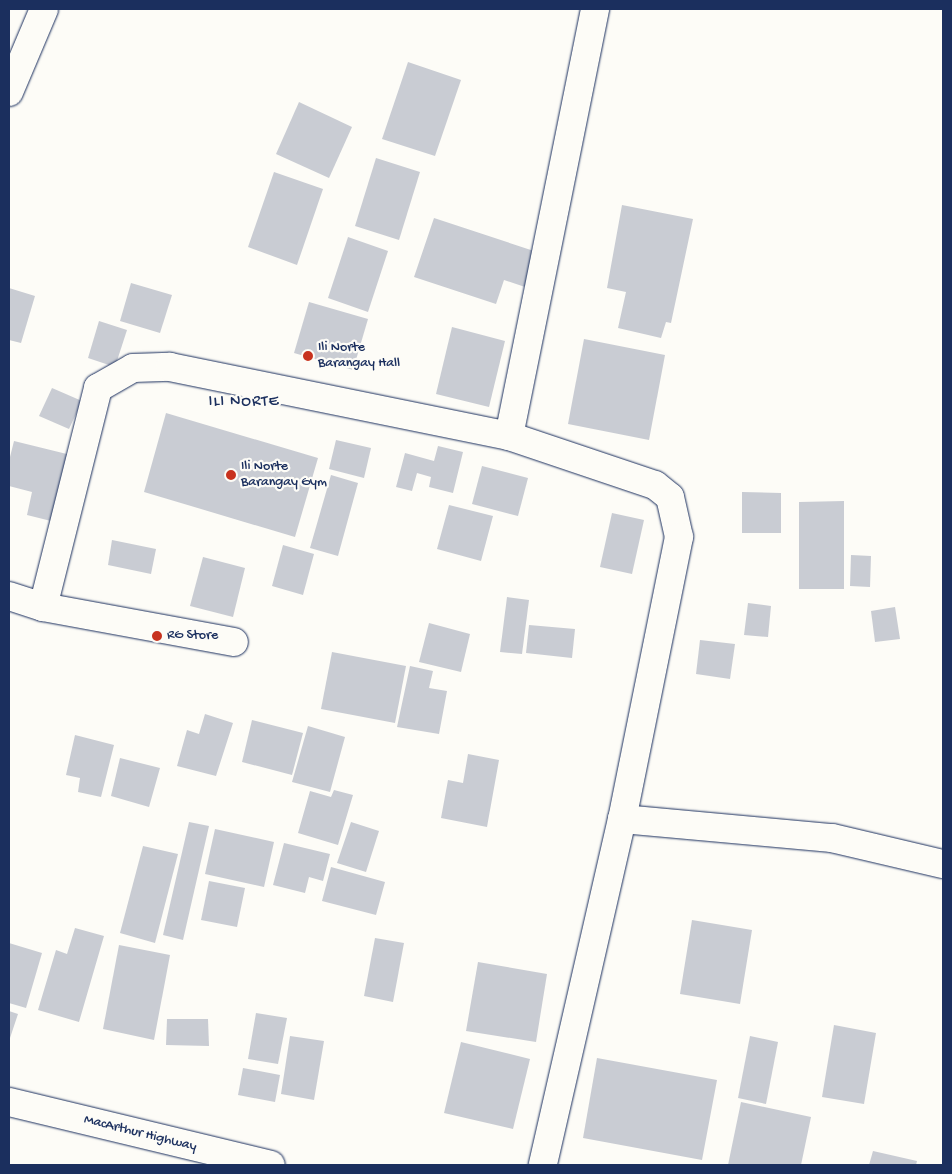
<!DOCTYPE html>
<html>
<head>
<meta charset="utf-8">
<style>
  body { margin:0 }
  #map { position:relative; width:952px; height:1174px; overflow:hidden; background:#fdfcf7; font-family:"Gochi Hand",sans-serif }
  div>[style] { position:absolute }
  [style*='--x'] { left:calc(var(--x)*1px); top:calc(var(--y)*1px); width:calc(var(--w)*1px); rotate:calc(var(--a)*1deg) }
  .building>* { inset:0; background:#c9ccd3 }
  .roads { filter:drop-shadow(0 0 1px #1b2f5e) drop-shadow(0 0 1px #1b2f5e) }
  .minor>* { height:28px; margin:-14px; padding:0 14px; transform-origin:14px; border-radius:14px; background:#fdfcf7 }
  .trunk>* { height:28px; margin:-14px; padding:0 14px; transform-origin:14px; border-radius:14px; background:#fdfcf7 }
  .dots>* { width:14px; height:14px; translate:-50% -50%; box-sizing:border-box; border:2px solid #fdfcf7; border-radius:50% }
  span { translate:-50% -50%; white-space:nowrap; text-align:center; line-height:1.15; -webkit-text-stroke:4.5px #fdfcf7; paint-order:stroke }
  .poi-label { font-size:14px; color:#1b2f5e }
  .left { translate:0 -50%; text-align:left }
  .street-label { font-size:14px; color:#1b2f5e }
  .quarter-label { font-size:16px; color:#1b2f5e; letter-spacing:1px }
  .frame { position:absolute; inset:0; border:10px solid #1b2f5e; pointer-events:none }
</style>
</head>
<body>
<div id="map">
  <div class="building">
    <i style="clip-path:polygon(408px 62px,461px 80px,435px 156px,382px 139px)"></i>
    <i style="clip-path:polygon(299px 102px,352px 127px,329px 178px,276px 154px)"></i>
    <i style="clip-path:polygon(376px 158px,420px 172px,399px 240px,355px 226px)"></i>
    <i style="clip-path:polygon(274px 172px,323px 189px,297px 265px,248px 247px)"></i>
    <i style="clip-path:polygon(622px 205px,693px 219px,671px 323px,666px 322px,661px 338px,618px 328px,626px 292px,607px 288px)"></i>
    <i style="clip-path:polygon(434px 218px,540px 253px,528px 288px,504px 280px,496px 304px,414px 277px)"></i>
    <i style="clip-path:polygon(348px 237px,388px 251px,368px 312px,328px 298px)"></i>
    <i style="clip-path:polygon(131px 283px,172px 295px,160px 333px,120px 321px)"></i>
    <i style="clip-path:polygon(9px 288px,35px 296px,21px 343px,9px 340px)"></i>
    <i style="clip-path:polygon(309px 302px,368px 319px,353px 370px,294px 353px)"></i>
    <i style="clip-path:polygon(99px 321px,127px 330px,115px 367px,88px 358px)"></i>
    <i style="clip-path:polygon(452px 327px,505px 341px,489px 407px,436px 394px)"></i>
    <i style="clip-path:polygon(584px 339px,665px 355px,649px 440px,568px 424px)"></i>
    <i style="clip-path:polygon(52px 388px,82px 401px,69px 429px,39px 416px)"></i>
    <i style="clip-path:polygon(166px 413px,318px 458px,295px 537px,144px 492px)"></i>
    <i style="clip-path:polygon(336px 440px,371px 448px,364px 478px,329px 469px)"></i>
    <i style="clip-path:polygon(14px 441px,79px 457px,51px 521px,27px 515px,32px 492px,9px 486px,9px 461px)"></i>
    <i style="clip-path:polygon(438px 446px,463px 452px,453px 493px,429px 487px,431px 477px,417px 473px,412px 491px,396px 487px,405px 453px,434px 461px)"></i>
    <i style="clip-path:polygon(482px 466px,528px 478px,518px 516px,472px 504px)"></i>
    <i style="clip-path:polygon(331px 475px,358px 483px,338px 556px,310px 548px)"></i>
    <i style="clip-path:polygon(742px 492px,781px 493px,781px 533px,742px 533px)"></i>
    <i style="clip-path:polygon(844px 501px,844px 589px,799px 589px,799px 502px)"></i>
    <i style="clip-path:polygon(449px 505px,493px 516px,481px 561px,437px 549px)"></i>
    <i style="clip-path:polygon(612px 513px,644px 520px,632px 574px,600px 567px)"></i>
    <i style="clip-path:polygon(112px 540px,156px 549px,151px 574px,108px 565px)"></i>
    <i style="clip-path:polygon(283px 545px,314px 554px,303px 595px,272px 586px)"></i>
    <i style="clip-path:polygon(851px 555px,871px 556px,870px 587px,850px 586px)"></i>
    <i style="clip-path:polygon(203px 557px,245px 568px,233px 617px,190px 606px)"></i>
    <i style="clip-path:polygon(507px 597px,529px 600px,522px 654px,500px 652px)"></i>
    <i style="clip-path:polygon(748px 603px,771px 606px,768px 637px,744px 635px)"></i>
    <i style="clip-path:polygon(895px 607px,900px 639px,875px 642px,871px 611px)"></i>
    <i style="clip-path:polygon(429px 623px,470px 634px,461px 672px,419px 662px)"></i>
    <i style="clip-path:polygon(529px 625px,575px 629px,572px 658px,526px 653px)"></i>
    <i style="clip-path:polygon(700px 640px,735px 644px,730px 679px,696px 674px)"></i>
    <i style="clip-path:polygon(332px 652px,406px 666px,395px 723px,321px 709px)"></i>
    <i style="clip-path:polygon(410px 666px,433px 671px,429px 688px,447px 691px,439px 734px,397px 727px)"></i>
    <i style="clip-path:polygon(205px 714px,233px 723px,216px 776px,177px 766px,187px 730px,199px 734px)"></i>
    <i style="clip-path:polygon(252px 720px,303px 733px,292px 775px,242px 762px)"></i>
    <i style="clip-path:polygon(308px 726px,345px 737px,330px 792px,292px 782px)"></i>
    <i style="clip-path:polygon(75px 735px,114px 745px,101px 797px,78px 792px,80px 778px,66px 775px)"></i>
    <i style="clip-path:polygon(468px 754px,499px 760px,487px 827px,441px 818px,448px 780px,463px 783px)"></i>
    <i style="clip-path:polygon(120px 758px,160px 768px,149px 807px,111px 796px)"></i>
    <i style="clip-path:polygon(334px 790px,353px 795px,338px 845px,298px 833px,310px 791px,331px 797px)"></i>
    <i style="clip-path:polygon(189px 822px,209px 826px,183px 940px,163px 935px)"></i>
    <i style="clip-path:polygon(351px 822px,379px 831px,366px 872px,337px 863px)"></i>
    <i style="clip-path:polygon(215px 829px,274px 842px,264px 887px,205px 874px)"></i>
    <i style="clip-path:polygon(284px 843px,330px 854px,323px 881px,309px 877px,305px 893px,273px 885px)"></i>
    <i style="clip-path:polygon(143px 846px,178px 854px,155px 943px,120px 933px)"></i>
    <i style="clip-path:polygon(331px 867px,385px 882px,376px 915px,322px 901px)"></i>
    <i style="clip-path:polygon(209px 881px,245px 888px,237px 927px,201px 920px)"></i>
    <i style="clip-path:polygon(692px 920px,752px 930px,740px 1004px,680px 994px)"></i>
    <i style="clip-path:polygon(75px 928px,104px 936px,79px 1022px,38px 1010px,56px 950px,67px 954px)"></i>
    <i style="clip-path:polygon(375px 938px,404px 943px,393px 1002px,364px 996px)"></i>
    <i style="clip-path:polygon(9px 943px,42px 953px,26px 1008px,9px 1003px)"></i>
    <i style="clip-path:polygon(119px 945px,170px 955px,154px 1040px,103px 1029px)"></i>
    <i style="clip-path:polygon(478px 962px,547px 974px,536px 1042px,466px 1031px)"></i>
    <i style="clip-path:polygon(9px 1011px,18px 1014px,9px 1041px)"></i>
    <i style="clip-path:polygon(256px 1013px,287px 1018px,278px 1064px,248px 1059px)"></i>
    <i style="clip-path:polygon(167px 1019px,208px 1019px,209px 1046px,166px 1045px)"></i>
    <i style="clip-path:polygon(834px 1025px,876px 1033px,864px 1104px,822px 1097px)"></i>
    <i style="clip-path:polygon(290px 1036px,324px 1041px,314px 1100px,281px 1094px)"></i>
    <i style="clip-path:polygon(750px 1036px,778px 1042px,766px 1104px,738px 1098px)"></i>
    <i style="clip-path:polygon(461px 1042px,530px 1059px,513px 1129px,444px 1113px)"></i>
    <i style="clip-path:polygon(597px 1058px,717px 1080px,702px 1160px,583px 1138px)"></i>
    <i style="clip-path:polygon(243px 1068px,280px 1075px,275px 1102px,238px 1095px)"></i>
    <i style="clip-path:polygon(741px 1102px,811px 1117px,801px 1165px,728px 1165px)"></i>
    <i style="clip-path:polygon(873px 1151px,917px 1161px,916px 1165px,869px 1165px)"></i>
  </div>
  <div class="roads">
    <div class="minor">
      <i style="--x:9;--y:92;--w:90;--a:-67.1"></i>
      <i style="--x:509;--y:436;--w:436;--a:-78.6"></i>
      <i style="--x:9;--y:596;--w:36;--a:18"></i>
      <i style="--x:43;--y:607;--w:194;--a:10.4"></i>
      <i style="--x:43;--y:607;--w:226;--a:-75.9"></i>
      <i style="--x:98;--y:388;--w:40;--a:-29.7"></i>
      <i style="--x:133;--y:368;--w:37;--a:-2"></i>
      <i style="--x:170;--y:367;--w:346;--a:11.5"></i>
      <i style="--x:509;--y:436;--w:154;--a:18.6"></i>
      <i style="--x:655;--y:485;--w:19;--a:39"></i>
      <i style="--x:670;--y:497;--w:41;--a:77.3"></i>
      <i style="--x:679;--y:537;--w:288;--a:101.4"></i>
      <i style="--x:622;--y:819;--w:355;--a:102.9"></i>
      <i style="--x:622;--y:819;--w:211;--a:5.2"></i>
      <i style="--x:832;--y:838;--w:114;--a:13.2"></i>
    </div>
    <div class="trunk">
      <i style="--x:9;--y:1102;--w:269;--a:13.5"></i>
    </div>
  </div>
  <div class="dots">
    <i style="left:308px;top:356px;background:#c8321e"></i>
    <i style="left:231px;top:475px;background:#c8321e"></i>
    <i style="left:157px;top:636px;background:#c8321e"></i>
  </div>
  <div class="poi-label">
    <span class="left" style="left:318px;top:356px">Ili Norte<br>Barangay Hall</span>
    <span class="left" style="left:241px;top:475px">Ili Norte<br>Barangay Gym</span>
    <span class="left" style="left:167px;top:636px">RG Store</span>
  </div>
  <div class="street-label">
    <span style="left:140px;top:1134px;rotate:14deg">MacArthur Highway</span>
  </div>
  <div class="quarter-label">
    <span style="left:244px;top:403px">ILI NORTE</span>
  </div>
  <div class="frame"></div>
</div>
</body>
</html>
